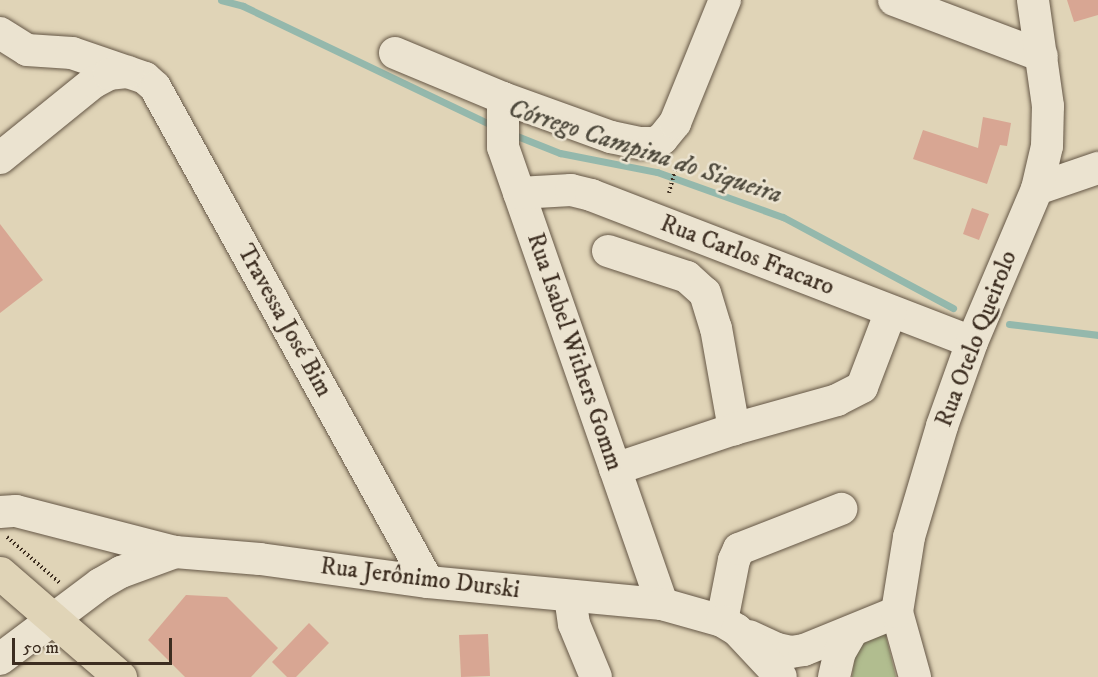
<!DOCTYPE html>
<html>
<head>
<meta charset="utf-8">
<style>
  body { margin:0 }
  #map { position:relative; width:1098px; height:677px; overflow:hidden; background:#e0d4b7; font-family:"IM FELL DW Pica",serif }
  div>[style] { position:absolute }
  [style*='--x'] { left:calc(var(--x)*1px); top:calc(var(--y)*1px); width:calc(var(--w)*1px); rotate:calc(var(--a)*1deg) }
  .green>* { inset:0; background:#b1bd8f }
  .stream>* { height:7px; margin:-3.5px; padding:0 3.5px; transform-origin:3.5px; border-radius:3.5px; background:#94b8ac }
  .building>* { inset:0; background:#d8a693 }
  .path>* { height:4px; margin-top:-2px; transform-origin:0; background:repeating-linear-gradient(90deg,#3c2d20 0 1.5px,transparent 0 4.5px) }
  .roads { filter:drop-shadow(0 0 2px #655746) drop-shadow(0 0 2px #655746) }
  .minor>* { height:32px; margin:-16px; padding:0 16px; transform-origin:16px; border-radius:16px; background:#ebe3d0 }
  .major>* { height:33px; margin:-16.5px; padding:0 16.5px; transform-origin:16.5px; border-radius:16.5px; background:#e0d4b7 }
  span { translate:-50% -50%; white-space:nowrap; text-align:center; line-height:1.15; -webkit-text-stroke:5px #ebe3d0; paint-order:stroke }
  .street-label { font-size:24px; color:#3c2d20 }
  .water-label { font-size:26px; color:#4e493c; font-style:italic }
  .scale { position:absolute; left:12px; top:638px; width:160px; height:27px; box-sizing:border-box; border:3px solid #3c2d20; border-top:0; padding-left:8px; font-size:18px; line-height:21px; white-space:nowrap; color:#3c2d20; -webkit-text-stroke:4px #ebe3d0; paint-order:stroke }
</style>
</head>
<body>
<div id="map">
  <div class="green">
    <i style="clip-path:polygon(885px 632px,896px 677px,852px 677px,856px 651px,867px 639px)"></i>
  </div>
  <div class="stream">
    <i style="--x:221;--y:0;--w:23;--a:15"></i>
    <i style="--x:243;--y:6;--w:277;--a:25.6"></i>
    <i style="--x:512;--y:134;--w:52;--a:21.6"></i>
    <i style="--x:560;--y:153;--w:99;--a:11.1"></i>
    <i style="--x:657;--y:172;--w:134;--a:19.7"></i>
    <i style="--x:783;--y:217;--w:193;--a:28.2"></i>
    <i style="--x:1009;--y:324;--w:90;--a:7"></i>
  </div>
  <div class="building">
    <i style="clip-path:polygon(1067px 0,1098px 0,1098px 15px,1074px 22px)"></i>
    <i style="clip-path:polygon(983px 117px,1011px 123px,1007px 146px,1000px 145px,987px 184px,913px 159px,923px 130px,978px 148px)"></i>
    <i style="clip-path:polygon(972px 208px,989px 214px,979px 240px,963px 234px)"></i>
    <i style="clip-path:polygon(0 224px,43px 280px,0 313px)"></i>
    <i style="clip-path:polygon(186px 595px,227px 597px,278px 648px,251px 677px,185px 677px,148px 640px)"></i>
    <i style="clip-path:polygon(309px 623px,329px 643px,296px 677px,287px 677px,272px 662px)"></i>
    <i style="clip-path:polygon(488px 634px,490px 676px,461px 677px,459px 635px)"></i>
  </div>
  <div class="path">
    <i style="--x:669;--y:193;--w:31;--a:-75"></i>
    <i style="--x:7;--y:537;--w:70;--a:41"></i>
  </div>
  <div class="roads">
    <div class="minor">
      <i style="--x:894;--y:0;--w:158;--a:20.7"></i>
      <i style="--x:0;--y:33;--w:32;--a:32"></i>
      <i style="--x:27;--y:50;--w:45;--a:3.8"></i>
      <i style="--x:72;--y:53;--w:77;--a:18.9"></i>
      <i style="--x:145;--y:78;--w:13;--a:42"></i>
      <i style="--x:155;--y:87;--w:565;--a:61.12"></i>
      <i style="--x:395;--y:53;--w:117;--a:22.6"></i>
      <i style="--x:503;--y:98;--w:115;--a:19.9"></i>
      <i style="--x:611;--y:137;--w:30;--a:12"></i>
      <i style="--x:640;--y:143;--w:14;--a:0"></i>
      <i style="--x:654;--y:143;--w:9;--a:-27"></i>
      <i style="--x:662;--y:139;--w:21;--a:-51"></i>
      <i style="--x:675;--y:123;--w:133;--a:-67.9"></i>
      <i style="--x:503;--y:98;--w:49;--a:90"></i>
      <i style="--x:503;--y:147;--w:484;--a:70.8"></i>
      <i style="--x:0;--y:158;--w:121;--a:-39"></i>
      <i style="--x:94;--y:82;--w:17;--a:-28"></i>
      <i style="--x:109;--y:74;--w:19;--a:-6"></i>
      <i style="--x:1037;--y:189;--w:65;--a:-19"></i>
      <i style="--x:519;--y:193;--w:52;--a:-3.3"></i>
      <i style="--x:571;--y:190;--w:21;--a:14"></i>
      <i style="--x:591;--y:195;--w:408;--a:21.1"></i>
      <i style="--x:608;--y:251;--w:83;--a:18.2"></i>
      <i style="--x:687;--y:277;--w:24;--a:42"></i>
      <i style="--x:705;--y:293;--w:37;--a:73"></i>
      <i style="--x:716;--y:328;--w:103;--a:79.9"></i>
      <i style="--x:615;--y:469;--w:126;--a:-18.6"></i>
      <i style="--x:734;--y:429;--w:107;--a:-15.7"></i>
      <i style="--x:837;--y:400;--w:28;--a:-27"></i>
      <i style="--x:862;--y:387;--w:81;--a:-69.1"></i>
      <i style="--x:0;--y:512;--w:16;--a:-4"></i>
      <i style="--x:16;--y:511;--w:164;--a:14.5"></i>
      <i style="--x:570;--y:596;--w:28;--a:82"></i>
      <i style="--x:574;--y:624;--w:57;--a:67.5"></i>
      <i style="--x:722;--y:621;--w:62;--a:-78.9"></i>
      <i style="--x:734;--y:560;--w:12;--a:-66"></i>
      <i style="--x:739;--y:549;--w:110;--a:-21.4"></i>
      <i style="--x:749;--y:636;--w:31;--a:25"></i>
      <i style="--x:777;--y:649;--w:14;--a:12"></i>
      <i style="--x:791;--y:652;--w:13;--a:-9"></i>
      <i style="--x:804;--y:650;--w:100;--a:-22.2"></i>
      <i style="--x:0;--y:659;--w:125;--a:-36.9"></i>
      <i style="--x:100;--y:584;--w:24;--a:-30"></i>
      <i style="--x:121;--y:572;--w:58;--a:-20.3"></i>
      <i style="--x:175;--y:552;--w:85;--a:4.7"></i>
      <i style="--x:260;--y:559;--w:170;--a:7.8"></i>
      <i style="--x:428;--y:582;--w:235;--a:5.4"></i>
      <i style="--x:662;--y:604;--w:62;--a:15.8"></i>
      <i style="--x:722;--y:621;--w:17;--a:31"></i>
      <i style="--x:737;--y:630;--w:64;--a:46.9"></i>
      <i style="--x:834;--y:677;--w:26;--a:-77"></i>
      <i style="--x:840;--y:652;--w:24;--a:-60"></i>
      <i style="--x:915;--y:677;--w:67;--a:-105.5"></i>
      <i style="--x:897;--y:612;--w:76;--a:-80.9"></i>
      <i style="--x:909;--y:537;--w:116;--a:-73.4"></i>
      <i style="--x:942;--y:426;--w:89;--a:-70.3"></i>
      <i style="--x:972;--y:342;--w:166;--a:-67"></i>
      <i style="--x:1037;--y:189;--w:44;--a:-76.9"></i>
      <i style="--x:1047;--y:146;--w:40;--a:-88.6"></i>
      <i style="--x:1048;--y:106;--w:107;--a:-98.1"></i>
    </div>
    <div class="major">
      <i style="--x:0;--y:573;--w:159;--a:40.9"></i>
    </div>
  </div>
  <div class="street-label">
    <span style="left:747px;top:256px;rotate:21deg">Rua Carlos Fracaro</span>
    <span style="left:284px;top:321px;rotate:61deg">Travessa José Bim</span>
    <span style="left:977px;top:339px;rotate:-69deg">Rua Otelo Queirolo</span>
    <span style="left:574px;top:352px;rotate:71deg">Rua Isabel Withers Gomm</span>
    <span style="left:420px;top:579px;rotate:7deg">Rua Jerônimo Durski</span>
  </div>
  <div class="water-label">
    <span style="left:645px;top:152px;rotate:18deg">Córrego Campina do Siqueira</span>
  </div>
  <div class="scale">50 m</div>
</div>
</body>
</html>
